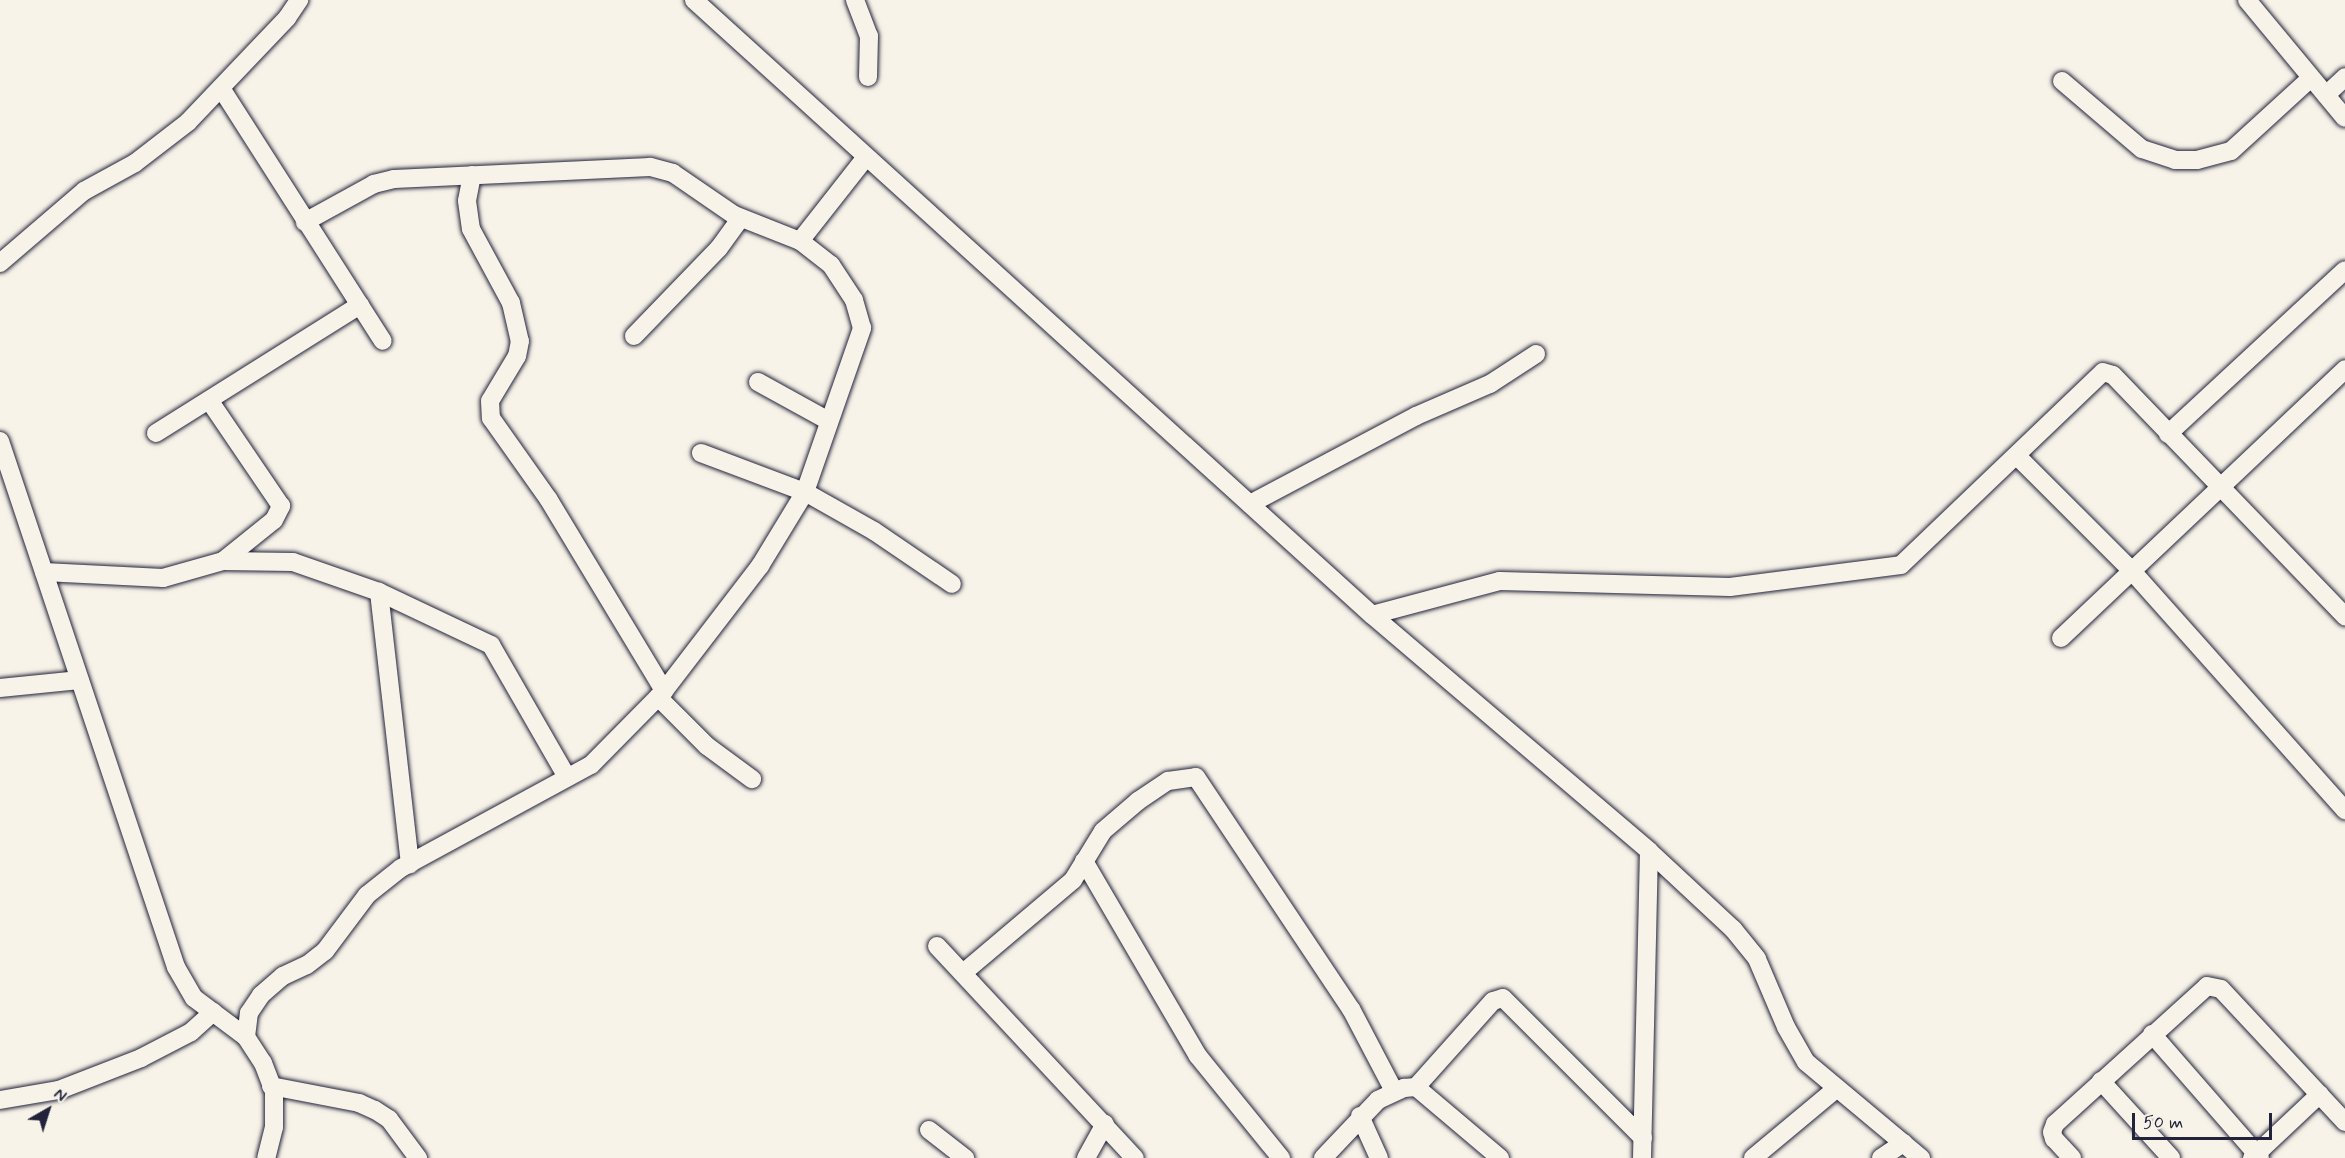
<!DOCTYPE html>
<html>
<head>
<meta charset="utf-8">
<style>
  body { margin:0 }
  #map { position:relative; width:2345px; height:1158px; overflow:hidden; background:#f7f3e8; font-family:Mynerve,sans-serif }
  div>[style] { position:absolute }
  [style*='--x'] { left:calc(var(--x)*1px); top:calc(var(--y)*1px); width:calc(var(--w)*1px); rotate:calc(var(--a)*1deg) }
  .roads { filter:drop-shadow(0 0 2px #22223b) drop-shadow(0 0 2px #22223b) }
  .minor>* { height:18px; margin:-9px; padding:0 9px; transform-origin:9px; border-radius:9px; background:#f7f3e8 }
  span { translate:-50% -50%; white-space:nowrap; text-align:center; line-height:1.15; -webkit-text-stroke:4.5px #f7f3e8; paint-order:stroke }
  .north { position:absolute; left:18px; top:1080px; width:60px; height:60px; -webkit-text-stroke:4px #f7f3e8; paint-order:stroke; rotate:39deg; font-size:16px; font-weight:700; line-height:24px; text-align:center; color:#22223b }
  .north::after { content:''; display:block; margin:auto; width:21px; height:27px; background:#22223b; clip-path:polygon(50% 0,100% 100%,50% 72%,0 100%) }
  .scale { position:absolute; left:2132px; top:1113px; width:140px; height:27px; box-sizing:border-box; border:3px solid #22223b; border-top:0; padding-left:8px; font-size:18px; line-height:21px; white-space:nowrap; color:#22223b; -webkit-text-stroke:4px #f7f3e8; paint-order:stroke }
</style>
</head>
<body>
<div id="map">
  <div class="roads">
    <div class="minor">
      <i style="--x:694;--y:0;--w:915;--a:42.21"></i>
      <i style="--x:1372;--y:615;--w:364;--a:40.4"></i>
      <i style="--x:1649;--y:851;--w:115;--a:42.9"></i>
      <i style="--x:1733;--y:929;--w:38;--a:51"></i>
      <i style="--x:1757;--y:959;--w:74;--a:66.9"></i>
      <i style="--x:1786;--y:1027;--w:40;--a:60.3"></i>
      <i style="--x:1806;--y:1062;--w:150;--a:39.9"></i>
      <i style="--x:855;--y:0;--w:39;--a:69"></i>
      <i style="--x:869;--y:36;--w:41;--a:91.4"></i>
      <i style="--x:2247;--y:0;--w:153;--a:50.3"></i>
      <i style="--x:2062;--y:81;--w:105;--a:40.4"></i>
      <i style="--x:2142;--y:149;--w:35;--a:18"></i>
      <i style="--x:2175;--y:160;--w:22;--a:0"></i>
      <i style="--x:2197;--y:160;--w:35;--a:-15"></i>
      <i style="--x:2231;--y:151;--w:108;--a:-42.4"></i>
      <i style="--x:221;--y:88;--w:300;--a:57.4"></i>
      <i style="--x:2326;--y:95;--w:26;--a:-43"></i>
      <i style="--x:472;--y:175;--w:26;--a:101"></i>
      <i style="--x:467;--y:201;--w:28;--a:82"></i>
      <i style="--x:471;--y:229;--w:84;--a:61.6"></i>
      <i style="--x:511;--y:303;--w:39;--a:77"></i>
      <i style="--x:520;--y:341;--w:15;--a:101"></i>
      <i style="--x:517;--y:356;--w:52;--a:121"></i>
      <i style="--x:490;--y:401;--w:17;--a:87"></i>
      <i style="--x:491;--y:418;--w:100;--a:54.7"></i>
      <i style="--x:549;--y:500;--w:223;--a:58.9"></i>
      <i style="--x:800;--y:241;--w:107;--a:-51.8"></i>
      <i style="--x:0;--y:263;--w:111;--a:-40.6"></i>
      <i style="--x:84;--y:191;--w:58;--a:-28.8"></i>
      <i style="--x:135;--y:163;--w:67;--a:-37.7"></i>
      <i style="--x:188;--y:122;--w:144;--a:-46.4"></i>
      <i style="--x:287;--y:18;--w:22;--a:-56"></i>
      <i style="--x:634;--y:336;--w:122;--a:-46"></i>
      <i style="--x:719;--y:248;--w:37;--a:-54"></i>
      <i style="--x:758;--y:382;--w:81;--a:28.8"></i>
      <i style="--x:156;--y:433;--w:241;--a:-32.1"></i>
      <i style="--x:2168;--y:434;--w:241;--a:-42.8"></i>
      <i style="--x:0;--y:441;--w:555;--a:71.5"></i>
      <i style="--x:176;--y:967;--w:36;--a:60"></i>
      <i style="--x:194;--y:998;--w:65;--a:36.9"></i>
      <i style="--x:246;--y:1037;--w:31;--a:57"></i>
      <i style="--x:263;--y:1063;--w:30;--a:69"></i>
      <i style="--x:274;--y:1091;--w:36;--a:90"></i>
      <i style="--x:274;--y:1127;--w:32;--a:104"></i>
      <i style="--x:701;--y:453;--w:111;--a:20.6"></i>
      <i style="--x:805;--y:492;--w:79;--a:29.5"></i>
      <i style="--x:874;--y:531;--w:94;--a:34.2"></i>
      <i style="--x:2017;--y:456;--w:161;--a:45"></i>
      <i style="--x:2131;--y:570;--w:322;--a:48.3"></i>
      <i style="--x:1250;--y:504;--w:188;--a:-27.9"></i>
      <i style="--x:1416;--y:416;--w:81;--a:-23.4"></i>
      <i style="--x:1490;--y:384;--w:55;--a:-33.1"></i>
      <i style="--x:223;--y:561;--w:70;--a:0.8"></i>
      <i style="--x:293;--y:562;--w:91;--a:19.2"></i>
      <i style="--x:379;--y:592;--w:124;--a:25.3"></i>
      <i style="--x:491;--y:645;--w:152;--a:60.1"></i>
      <i style="--x:44;--y:572;--w:119;--a:2.9"></i>
      <i style="--x:163;--y:578;--w:62;--a:-15.8"></i>
      <i style="--x:223;--y:561;--w:65;--a:-38.8"></i>
      <i style="--x:274;--y:520;--w:16;--a:-63"></i>
      <i style="--x:281;--y:506;--w:128;--a:-124.2"></i>
      <i style="--x:379;--y:592;--w:274;--a:83.5"></i>
      <i style="--x:1372;--y:615;--w:132;--a:-14.9"></i>
      <i style="--x:1500;--y:581;--w:230;--a:1.5"></i>
      <i style="--x:1730;--y:587;--w:172;--a:-7.3"></i>
      <i style="--x:1901;--y:565;--w:279;--a:-43.7"></i>
      <i style="--x:2103;--y:372;--w:10;--a:17"></i>
      <i style="--x:2113;--y:375;--w:335;--a:46.1"></i>
      <i style="--x:2061;--y:638;--w:391;--a:-43.4"></i>
      <i style="--x:0;--y:688;--w:80;--a:-5.7"></i>
      <i style="--x:658;--y:697;--w:69;--a:45"></i>
      <i style="--x:707;--y:746;--w:56;--a:36.3"></i>
      <i style="--x:1084;--y:861;--w:226;--a:59.7"></i>
      <i style="--x:1198;--y:1056;--w:132;--a:50.9"></i>
      <i style="--x:937;--y:946;--w:290;--a:47"></i>
      <i style="--x:963;--y:973;--w:144;--a:-40.2"></i>
      <i style="--x:1073;--y:880;--w:57;--a:-58.5"></i>
      <i style="--x:1103;--y:831;--w:46;--a:-40.6"></i>
      <i style="--x:1138;--y:801;--w:36;--a:-34"></i>
      <i style="--x:1168;--y:781;--w:28;--a:-8"></i>
      <i style="--x:1196;--y:777;--w:279;--a:56.3"></i>
      <i style="--x:1351;--y:1009;--w:93;--a:62.3"></i>
      <i style="--x:2152;--y:1034;--w:164;--a:48.9"></i>
      <i style="--x:246;--y:1037;--w:24;--a:-83"></i>
      <i style="--x:249;--y:1013;--w:22;--a:-56"></i>
      <i style="--x:261;--y:995;--w:29;--a:-41"></i>
      <i style="--x:283;--y:976;--w:26;--a:-25"></i>
      <i style="--x:307;--y:965;--w:23;--a:-38"></i>
      <i style="--x:325;--y:951;--w:70;--a:-53.1"></i>
      <i style="--x:367;--y:895;--w:43;--a:-38.5"></i>
      <i style="--x:401;--y:868;--w:216;--a:-28.5"></i>
      <i style="--x:591;--y:765;--w:104;--a:-45.4"></i>
      <i style="--x:664;--y:691;--w:158;--a:-52.5"></i>
      <i style="--x:760;--y:566;--w:87;--a:-58.7"></i>
      <i style="--x:805;--y:492;--w:174;--a:-70.8"></i>
      <i style="--x:862;--y:328;--w:29;--a:-106"></i>
      <i style="--x:854;--y:300;--w:42;--a:-123.3"></i>
      <i style="--x:831;--y:265;--w:39;--a:-142"></i>
      <i style="--x:800;--y:241;--w:71;--a:-158.5"></i>
      <i style="--x:734;--y:215;--w:74;--a:-145.5"></i>
      <i style="--x:673;--y:173;--w:24;--a:-165"></i>
      <i style="--x:650;--y:167;--w:256;--a:177.3"></i>
      <i style="--x:394;--y:179;--w:21;--a:166"></i>
      <i style="--x:374;--y:184;--w:79;--a:151.2"></i>
      <i style="--x:2101;--y:1081;--w:104;--a:47.7"></i>
      <i style="--x:271;--y:1086;--w:90;--a:10.9"></i>
      <i style="--x:359;--y:1103;--w:17;--a:24"></i>
      <i style="--x:375;--y:1110;--w:17;--a:33"></i>
      <i style="--x:389;--y:1119;--w:49;--a:53.4"></i>
      <i style="--x:1416;--y:1087;--w:115;--a:-48.2"></i>
      <i style="--x:1493;--y:1001;--w:10;--a:-17"></i>
      <i style="--x:1503;--y:998;--w:198;--a:45"></i>
      <i style="--x:0;--y:1100;--w:60;--a:-9.6"></i>
      <i style="--x:59;--y:1090;--w:88;--a:-21.3"></i>
      <i style="--x:141;--y:1058;--w:56;--a:-27.5"></i>
      <i style="--x:191;--y:1032;--w:30;--a:-42"></i>
      <i style="--x:1360;--y:1116;--w:46;--a:65.7"></i>
      <i style="--x:929;--y:1130;--w:46;--a:37.9"></i>
      <i style="--x:1086;--y:1158;--w:39;--a:-61"></i>
      <i style="--x:1323;--y:1158;--w:80;--a:-46.5"></i>
      <i style="--x:1378;--y:1100;--w:29;--a:-25"></i>
      <i style="--x:1404;--y:1088;--w:12;--a:-5"></i>
      <i style="--x:1416;--y:1087;--w:110;--a:40.2"></i>
      <i style="--x:1642;--y:1158;--w:307;--a:-88.7"></i>
      <i style="--x:1753;--y:1158;--w:109;--a:-39.8"></i>
      <i style="--x:1881;--y:1158;--w:27;--a:-34"></i>
      <i style="--x:2072;--y:1158;--w:26;--a:-133"></i>
      <i style="--x:2054;--y:1139;--w:7;--a:-106"></i>
      <i style="--x:2052;--y:1132;--w:9;--a:-69"></i>
      <i style="--x:2055;--y:1124;--w:205;--a:-42.2"></i>
      <i style="--x:2207;--y:986;--w:14;--a:12"></i>
      <i style="--x:2221;--y:989;--w:182;--a:47"></i>
      <i style="--x:2252;--y:1158;--w:93;--a:-43.3"></i>
    </div>
  </div>
  <div class="north">N</div>
  <div class="scale">50 m</div>
</div>
</body>
</html>
